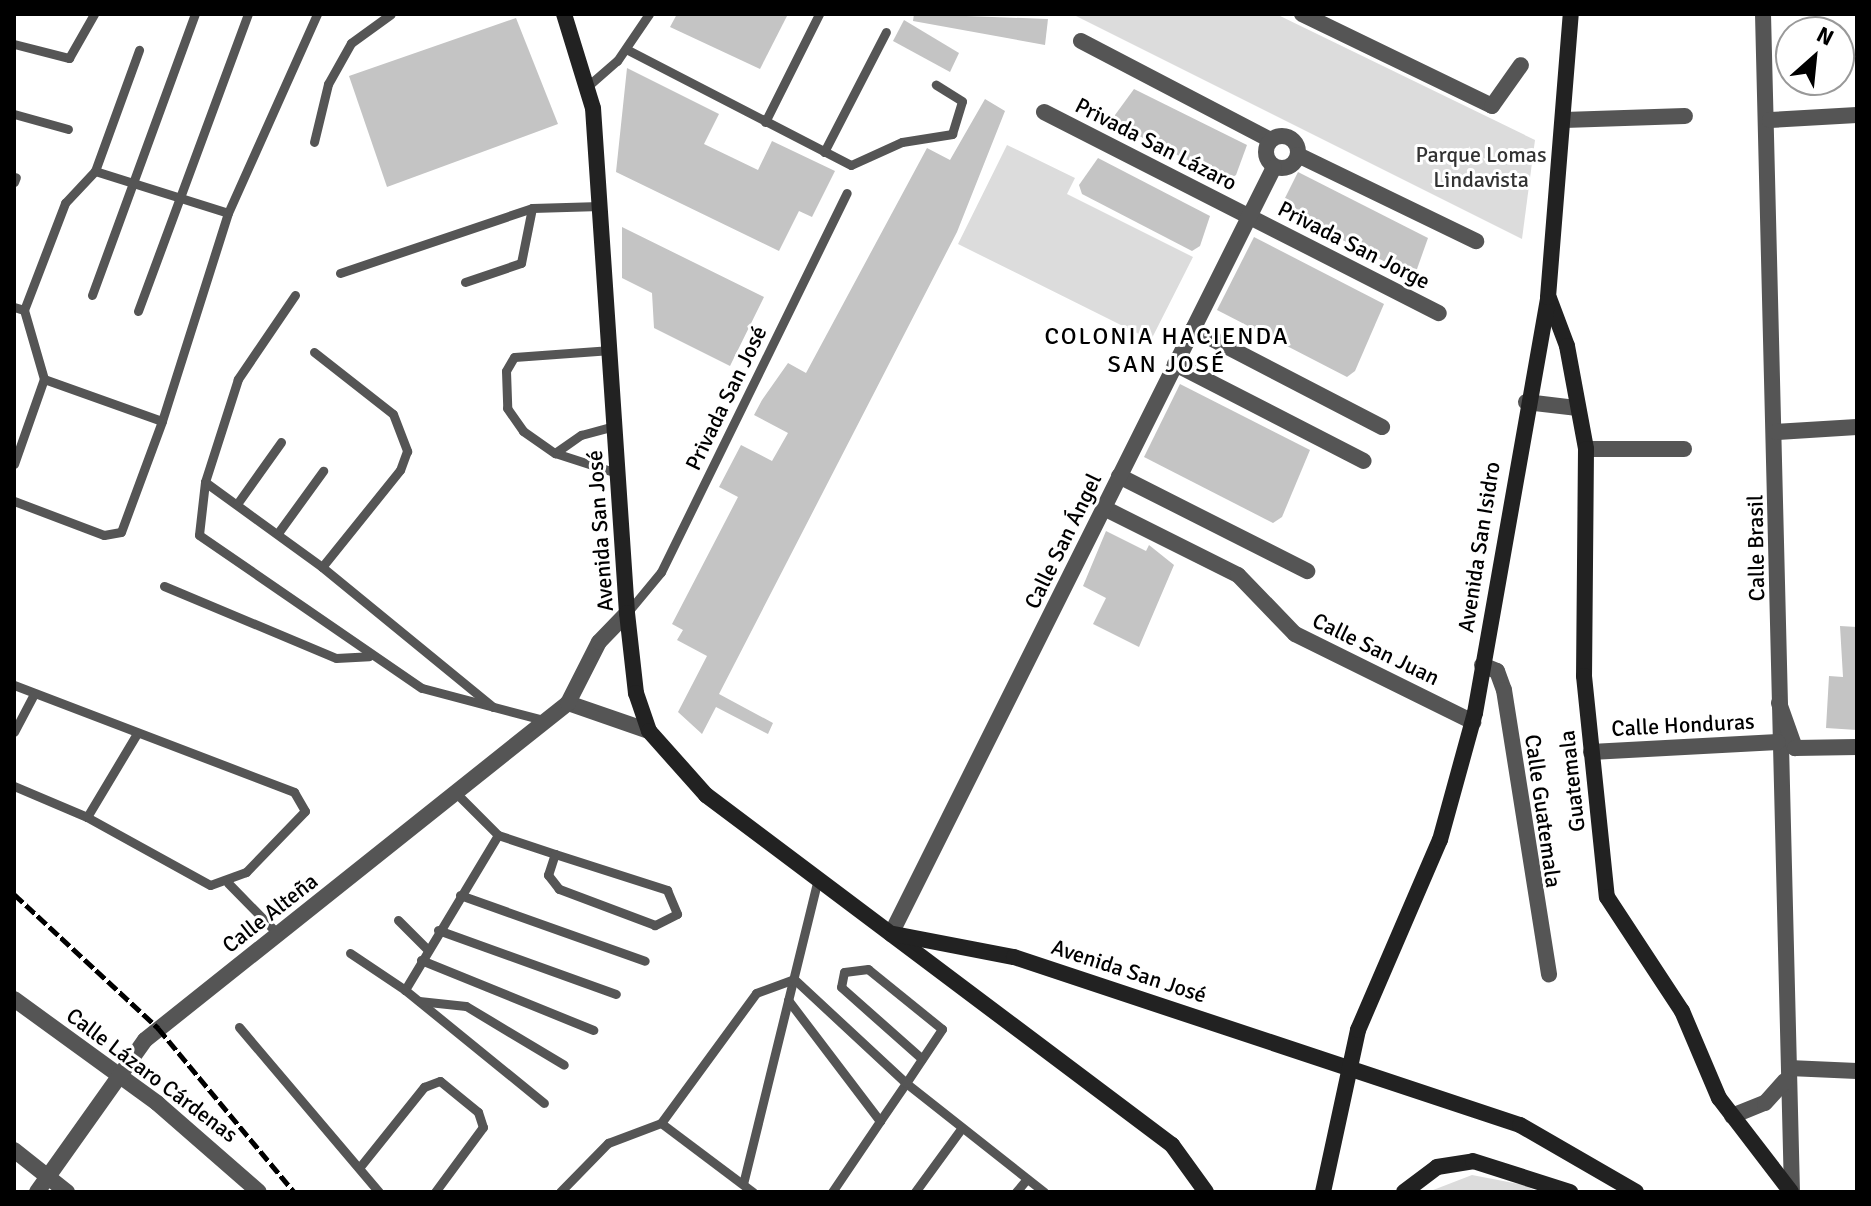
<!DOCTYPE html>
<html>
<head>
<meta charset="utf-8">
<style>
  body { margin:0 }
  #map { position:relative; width:1871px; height:1206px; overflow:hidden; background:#fff; font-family:Signika,sans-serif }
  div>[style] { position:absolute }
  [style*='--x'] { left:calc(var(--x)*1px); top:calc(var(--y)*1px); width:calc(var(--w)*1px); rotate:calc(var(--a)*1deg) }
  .green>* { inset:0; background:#dcdcdc }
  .building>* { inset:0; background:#c4c4c4 }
  .lane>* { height:9px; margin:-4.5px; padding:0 4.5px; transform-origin:4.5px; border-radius:4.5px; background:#555 }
  .street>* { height:16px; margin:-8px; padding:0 8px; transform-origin:8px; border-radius:8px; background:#555 }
  .street>.ring { margin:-8px; padding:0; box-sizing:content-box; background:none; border:16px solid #555; border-radius:50% }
  .secondary>* { height:16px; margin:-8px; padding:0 8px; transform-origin:8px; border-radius:8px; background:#222 }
  .rail>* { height:5px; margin-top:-2.5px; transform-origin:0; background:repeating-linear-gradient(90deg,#000 0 12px,transparent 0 16px) }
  span { translate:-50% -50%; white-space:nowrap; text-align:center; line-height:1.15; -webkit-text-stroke:6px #fff; paint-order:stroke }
  .street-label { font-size:22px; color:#000 }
  .park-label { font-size:22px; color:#333 }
  .neighbourhood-label { font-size:24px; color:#000; letter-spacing:2px }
  .frame { position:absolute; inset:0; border:16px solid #000; pointer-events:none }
  .north { position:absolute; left:1775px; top:16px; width:80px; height:80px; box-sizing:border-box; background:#fff; border:2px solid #999; border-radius:50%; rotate:27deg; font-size:22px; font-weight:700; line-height:32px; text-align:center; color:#000 }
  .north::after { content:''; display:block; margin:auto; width:28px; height:36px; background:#000; clip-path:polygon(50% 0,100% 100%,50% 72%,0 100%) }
</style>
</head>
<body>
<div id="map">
  <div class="green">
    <i style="clip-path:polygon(1072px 14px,1276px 14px,1535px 140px,1522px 239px)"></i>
    <i style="clip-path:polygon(1007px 145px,1075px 178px,1067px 194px,1193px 257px,1151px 340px,958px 244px)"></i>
    <i style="clip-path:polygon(1472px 1175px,1524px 1185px,1538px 1192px,1428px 1192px)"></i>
  </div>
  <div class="building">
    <i style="clip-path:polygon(677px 14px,788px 14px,760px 69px,670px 27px)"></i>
    <i style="clip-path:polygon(914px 14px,1048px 19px,1045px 45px,913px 21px)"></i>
    <i style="clip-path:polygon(516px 18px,558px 124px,387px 187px,349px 76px)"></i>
    <i style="clip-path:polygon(904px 20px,959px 53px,950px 72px,893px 41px)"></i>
    <i style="clip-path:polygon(627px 68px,719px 114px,704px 144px,758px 170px,772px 141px,835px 171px,812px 217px,799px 211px,779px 251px,616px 172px)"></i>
    <i style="clip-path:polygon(1134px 89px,1247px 145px,1236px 175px,1228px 180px,1117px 125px,1115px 115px)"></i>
    <i style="clip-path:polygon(985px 99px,1005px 111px,957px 232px,719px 694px,773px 723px,768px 734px,716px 707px,702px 734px,678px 712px,707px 656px,677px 640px,683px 630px,672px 624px,738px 497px,719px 487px,741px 445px,772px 461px,788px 433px,754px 415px,762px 400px,788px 363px,806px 373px,927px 148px,950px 160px)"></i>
    <i style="clip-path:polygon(1098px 158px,1210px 216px,1200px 246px,1192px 251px,1082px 194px,1079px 185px)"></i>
    <i style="clip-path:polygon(1298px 172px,1428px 238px,1417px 269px,1409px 274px,1280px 208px)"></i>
    <i style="clip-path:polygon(622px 227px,764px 297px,730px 366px,654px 328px,652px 293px,622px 278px)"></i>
    <i style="clip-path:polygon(1254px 237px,1384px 304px,1355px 371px,1347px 377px,1217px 310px)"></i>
    <i style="clip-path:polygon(1180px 384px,1310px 450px,1282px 517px,1273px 523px,1144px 457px)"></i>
    <i style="clip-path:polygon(1106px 531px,1146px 551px,1149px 545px,1174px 565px,1139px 647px,1093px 624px,1106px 598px,1083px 586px)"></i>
    <i style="clip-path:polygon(1840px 626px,1857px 627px,1857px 730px,1826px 728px,1829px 676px,1843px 677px)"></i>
  </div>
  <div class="lane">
    <i style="--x:14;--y:44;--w:57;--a:14.3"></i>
    <i style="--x:69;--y:58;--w:51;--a:-60.4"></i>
    <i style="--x:626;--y:49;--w:253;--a:27.3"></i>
    <i style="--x:851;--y:165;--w:56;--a:-24.3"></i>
    <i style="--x:902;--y:142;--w:51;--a:-9.1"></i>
    <i style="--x:952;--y:134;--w:34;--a:-73"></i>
    <i style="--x:962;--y:101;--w:31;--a:-148"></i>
    <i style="--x:589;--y:85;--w:37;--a:-41"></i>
    <i style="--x:617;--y:61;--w:57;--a:-55.8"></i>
    <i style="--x:14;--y:114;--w:56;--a:15.5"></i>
    <i style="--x:765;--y:122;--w:121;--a:-63.4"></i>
    <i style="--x:314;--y:142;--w:60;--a:-76.4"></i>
    <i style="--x:328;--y:84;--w:47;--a:-60.7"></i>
    <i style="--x:351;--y:43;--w:49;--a:-35.9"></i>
    <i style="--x:824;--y:152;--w:135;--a:-62.7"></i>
    <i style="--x:95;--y:171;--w:129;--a:-70"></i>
    <i style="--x:14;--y:182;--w:5;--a:-68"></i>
    <i style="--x:340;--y:273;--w:203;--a:-18.7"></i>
    <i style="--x:532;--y:208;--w:68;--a:-1.7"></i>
    <i style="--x:465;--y:282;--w:59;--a:-18.7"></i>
    <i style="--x:521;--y:263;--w:56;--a:-78.7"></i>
    <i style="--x:92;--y:295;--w:299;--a:-69.9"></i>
    <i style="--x:295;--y:295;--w:102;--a:124.2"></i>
    <i style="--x:238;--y:379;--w:108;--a:107.8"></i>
    <i style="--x:205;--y:482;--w:53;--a:96.5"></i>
    <i style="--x:199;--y:535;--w:270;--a:34.5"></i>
    <i style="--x:422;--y:688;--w:125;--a:14.8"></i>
    <i style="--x:14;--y:307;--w:10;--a:17"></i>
    <i style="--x:24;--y:310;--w:72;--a:73.8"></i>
    <i style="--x:44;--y:379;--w:125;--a:19.6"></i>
    <i style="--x:162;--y:421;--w:218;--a:-72.4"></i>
    <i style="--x:228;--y:213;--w:218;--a:-65.9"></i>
    <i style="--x:24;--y:310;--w:115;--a:-69"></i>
    <i style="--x:65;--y:203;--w:44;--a:-46.8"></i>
    <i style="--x:95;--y:171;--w:139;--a:17.5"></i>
    <i style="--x:138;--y:311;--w:317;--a:-69.7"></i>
    <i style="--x:611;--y:350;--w:97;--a:175.9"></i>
    <i style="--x:514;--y:357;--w:16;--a:120"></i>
    <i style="--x:506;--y:371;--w:37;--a:88"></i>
    <i style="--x:507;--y:408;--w:28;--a:55"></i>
    <i style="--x:523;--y:431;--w:39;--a:35"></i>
    <i style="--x:555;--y:453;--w:65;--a:17.9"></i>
    <i style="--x:314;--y:352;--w:100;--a:38.1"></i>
    <i style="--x:393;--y:414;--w:40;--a:69"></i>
    <i style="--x:407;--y:451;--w:20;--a:110"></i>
    <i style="--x:400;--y:470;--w:124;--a:128.8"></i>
    <i style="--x:322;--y:567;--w:221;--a:39.3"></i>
    <i style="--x:555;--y:453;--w:32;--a:-35"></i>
    <i style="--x:581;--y:435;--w:35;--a:-15"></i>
    <i style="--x:14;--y:464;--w:90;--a:-70.6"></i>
    <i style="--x:205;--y:482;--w:145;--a:36"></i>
    <i style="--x:14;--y:501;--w:96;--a:20.7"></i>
    <i style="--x:104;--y:535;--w:17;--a:-10"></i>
    <i style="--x:121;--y:532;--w:118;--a:-69.7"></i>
    <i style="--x:237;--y:504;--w:76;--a:-54.6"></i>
    <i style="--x:278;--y:533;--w:77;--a:-54"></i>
    <i style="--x:164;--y:586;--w:186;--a:22.7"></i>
    <i style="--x:336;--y:658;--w:33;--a:-3"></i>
    <i style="--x:627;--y:613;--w:53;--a:-50.3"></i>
    <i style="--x:661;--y:572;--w:422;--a:-63.9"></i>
    <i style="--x:14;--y:685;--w:300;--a:20.9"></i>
    <i style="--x:294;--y:792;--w:22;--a:60"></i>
    <i style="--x:305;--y:811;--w:85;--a:134"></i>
    <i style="--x:246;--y:872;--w:38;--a:160"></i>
    <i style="--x:210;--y:885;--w:141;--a:-151.1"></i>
    <i style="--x:87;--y:817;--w:79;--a:-157"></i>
    <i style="--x:14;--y:732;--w:43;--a:-62.2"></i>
    <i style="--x:455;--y:792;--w:61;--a:45"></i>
    <i style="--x:498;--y:835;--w:181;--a:121"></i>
    <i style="--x:405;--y:990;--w:179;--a:39.1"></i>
    <i style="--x:87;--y:817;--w:96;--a:-59.1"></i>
    <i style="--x:498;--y:835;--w:60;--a:18.4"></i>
    <i style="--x:555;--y:854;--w:118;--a:17.8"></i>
    <i style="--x:667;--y:890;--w:26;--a:67"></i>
    <i style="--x:677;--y:914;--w:25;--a:153"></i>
    <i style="--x:655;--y:925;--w:103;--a:-159.4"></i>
    <i style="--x:559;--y:889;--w:18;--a:-128"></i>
    <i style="--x:548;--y:875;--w:22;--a:-72"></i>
    <i style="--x:228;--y:883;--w:73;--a:45.6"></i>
    <i style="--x:460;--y:895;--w:196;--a:19.6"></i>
    <i style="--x:398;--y:920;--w:41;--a:45"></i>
    <i style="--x:438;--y:930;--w:189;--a:19.8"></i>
    <i style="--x:350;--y:953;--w:66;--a:33.9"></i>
    <i style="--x:421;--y:960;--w:186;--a:22.1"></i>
    <i style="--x:788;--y:1000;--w:152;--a:52.8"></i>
    <i style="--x:419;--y:1001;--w:47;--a:6.1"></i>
    <i style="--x:466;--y:1006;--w:114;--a:31"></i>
    <i style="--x:239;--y:1027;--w:216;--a:49.7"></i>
    <i style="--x:661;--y:1123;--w:115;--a:36.9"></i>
    <i style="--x:359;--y:1168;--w:104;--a:-51.3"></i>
    <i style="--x:424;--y:1087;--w:17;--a:-21"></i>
    <i style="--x:440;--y:1081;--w:49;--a:39.2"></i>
    <i style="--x:478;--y:1112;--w:16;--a:72"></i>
    <i style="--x:483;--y:1127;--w:81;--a:126.4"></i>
    <i style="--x:743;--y:1184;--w:315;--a:-76.2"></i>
    <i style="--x:560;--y:1192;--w:69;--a:-45.6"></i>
    <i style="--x:608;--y:1143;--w:57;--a:-20.7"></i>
    <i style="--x:661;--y:1123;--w:161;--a:-53.8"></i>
    <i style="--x:756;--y:993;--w:40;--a:-20.2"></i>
    <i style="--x:794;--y:979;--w:153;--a:42.9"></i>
    <i style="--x:906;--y:1083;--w:176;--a:38.3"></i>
    <i style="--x:832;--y:1192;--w:86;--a:-55.9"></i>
    <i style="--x:880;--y:1121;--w:46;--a:-55.6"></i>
    <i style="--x:906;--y:1083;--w:65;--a:-56.3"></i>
    <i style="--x:942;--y:1029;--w:95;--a:-141"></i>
    <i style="--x:868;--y:969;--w:24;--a:173"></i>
    <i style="--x:844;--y:972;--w:15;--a:101"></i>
    <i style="--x:841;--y:987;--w:108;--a:41.6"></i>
    <i style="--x:915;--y:1192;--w:78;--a:-53.9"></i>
    <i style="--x:1016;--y:1192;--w:17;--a:-50"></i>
  </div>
  <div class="street">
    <i style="--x:1302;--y:14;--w:211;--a:25.8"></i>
    <i style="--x:1492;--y:106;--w:50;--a:-54.7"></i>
    <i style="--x:1763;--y:14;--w:1178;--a:88.59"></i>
    <i style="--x:1081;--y:41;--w:213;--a:27.6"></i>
    <i style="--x:1044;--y:112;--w:443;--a:27"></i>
    <i style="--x:1564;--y:120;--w:121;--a:-1.9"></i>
    <i style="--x:1770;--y:120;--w:87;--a:-3.3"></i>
    <i class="ring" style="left:1266px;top:136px;width:16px;height:16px"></i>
    <i style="--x:1298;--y:155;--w:198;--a:25.8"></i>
    <i style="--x:1193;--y:329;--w:213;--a:27.4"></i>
    <i style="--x:1175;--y:364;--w:212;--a:27.2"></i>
    <i style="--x:1526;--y:402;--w:50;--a:6.8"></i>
    <i style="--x:1776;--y:432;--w:81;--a:-3.5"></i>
    <i style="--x:1586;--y:449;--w:98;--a:0"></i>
    <i style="--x:1119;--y:476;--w:211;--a:26.8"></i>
    <i style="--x:1104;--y:508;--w:150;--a:26.6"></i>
    <i style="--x:1238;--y:575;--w:82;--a:46"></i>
    <i style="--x:1295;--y:634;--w:199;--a:26.3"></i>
    <i style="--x:1482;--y:665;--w:16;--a:22"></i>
    <i style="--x:1497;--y:671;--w:20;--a:70"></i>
    <i style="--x:1504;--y:690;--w:288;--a:81"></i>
    <i style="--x:568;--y:703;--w:86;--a:19.1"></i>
    <i style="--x:1779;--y:703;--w:48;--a:70.4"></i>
    <i style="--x:1795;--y:748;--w:62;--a:-0.9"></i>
    <i style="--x:1591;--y:752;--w:187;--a:-3.1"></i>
    <i style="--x:891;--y:934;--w:857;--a:-63.46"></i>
    <i style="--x:14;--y:999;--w:177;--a:36"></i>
    <i style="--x:157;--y:1103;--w:135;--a:41.1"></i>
    <i style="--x:1789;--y:1068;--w:68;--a:2.5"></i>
    <i style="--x:1732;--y:1116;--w:35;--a:-22"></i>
    <i style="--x:1765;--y:1103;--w:30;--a:-48"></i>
    <i style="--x:14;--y:1150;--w:68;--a:38.4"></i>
    <i style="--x:37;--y:1192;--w:186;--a:-54.6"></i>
    <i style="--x:145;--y:1040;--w:541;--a:-38.54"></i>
    <i style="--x:568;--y:703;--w:68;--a:-63.1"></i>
    <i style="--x:599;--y:642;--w:40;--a:-46"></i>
  </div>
  <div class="secondary">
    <i style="--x:564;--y:14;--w:98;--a:72.9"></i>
    <i style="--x:593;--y:108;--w:506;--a:86.15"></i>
    <i style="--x:627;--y:613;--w:81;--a:83.6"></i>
    <i style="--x:636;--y:693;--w:40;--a:71.1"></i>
    <i style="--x:649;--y:731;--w:86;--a:48.3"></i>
    <i style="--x:706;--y:795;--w:583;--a:36.91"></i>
    <i style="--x:1172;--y:1145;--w:58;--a:54.1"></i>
    <i style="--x:1549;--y:298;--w:51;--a:69.4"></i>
    <i style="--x:1567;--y:346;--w:105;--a:79.5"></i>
    <i style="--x:1586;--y:449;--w:227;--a:90.5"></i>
    <i style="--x:1584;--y:676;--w:222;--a:84.1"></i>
    <i style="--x:1607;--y:897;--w:136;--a:56.7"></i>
    <i style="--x:1682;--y:1011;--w:95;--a:67"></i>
    <i style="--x:1719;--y:1098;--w:118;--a:52.5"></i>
    <i style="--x:894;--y:934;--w:122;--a:10.9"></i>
    <i style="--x:1014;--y:957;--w:533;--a:18.37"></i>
    <i style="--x:1520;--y:1125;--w:134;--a:30"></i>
    <i style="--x:1323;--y:1192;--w:166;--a:-77.8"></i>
    <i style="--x:1358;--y:1030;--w:207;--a:-66.7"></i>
    <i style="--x:1440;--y:840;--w:132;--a:-74.6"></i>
    <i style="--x:1475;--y:713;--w:422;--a:-80"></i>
    <i style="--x:1548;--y:297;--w:284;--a:-85.4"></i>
    <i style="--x:1404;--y:1192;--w:41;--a:-37.1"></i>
    <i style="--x:1437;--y:1167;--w:36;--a:-9"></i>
    <i style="--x:1473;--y:1161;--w:102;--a:17.7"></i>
  </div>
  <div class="rail">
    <i style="--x:14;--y:894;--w:197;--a:42.9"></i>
    <i style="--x:158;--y:1028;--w:213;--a:50.3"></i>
  </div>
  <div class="street-label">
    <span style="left:1156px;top:144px;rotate:27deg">Privada San Lázaro</span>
    <span style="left:1354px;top:245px;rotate:27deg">Privada San Jorge</span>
    <span style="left:726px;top:398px;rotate:-64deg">Privada San José</span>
    <span style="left:600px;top:531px;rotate:-94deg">Avenida San José</span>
    <span style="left:1063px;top:541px;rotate:-64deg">Calle San Ángel</span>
    <span style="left:1479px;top:547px;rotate:-81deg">Avenida San Isidro</span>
    <span style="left:1756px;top:548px;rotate:-91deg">Calle Brasil</span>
    <span style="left:1376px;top:649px;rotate:26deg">Calle San Juan</span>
    <span style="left:1683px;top:725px;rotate:-3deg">Calle Honduras</span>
    <span style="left:1572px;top:781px;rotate:-96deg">Guatemala</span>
    <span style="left:1543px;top:811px;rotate:82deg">Calle Guatemala</span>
    <span style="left:270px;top:913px;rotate:-38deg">Calle Alteña</span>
    <span style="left:1129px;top:971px;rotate:18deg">Avenida San José</span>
    <span style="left:152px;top:1075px;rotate:37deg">Calle Lázaro Cárdenas</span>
  </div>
  <div class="park-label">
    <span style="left:1481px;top:167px">Parque Lomas<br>Lindavista</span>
  </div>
  <div class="neighbourhood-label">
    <span style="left:1167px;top:351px">COLONIA HACIENDA<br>SAN JOSÉ</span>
  </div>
  <div class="frame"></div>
  <div class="north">N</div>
</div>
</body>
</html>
